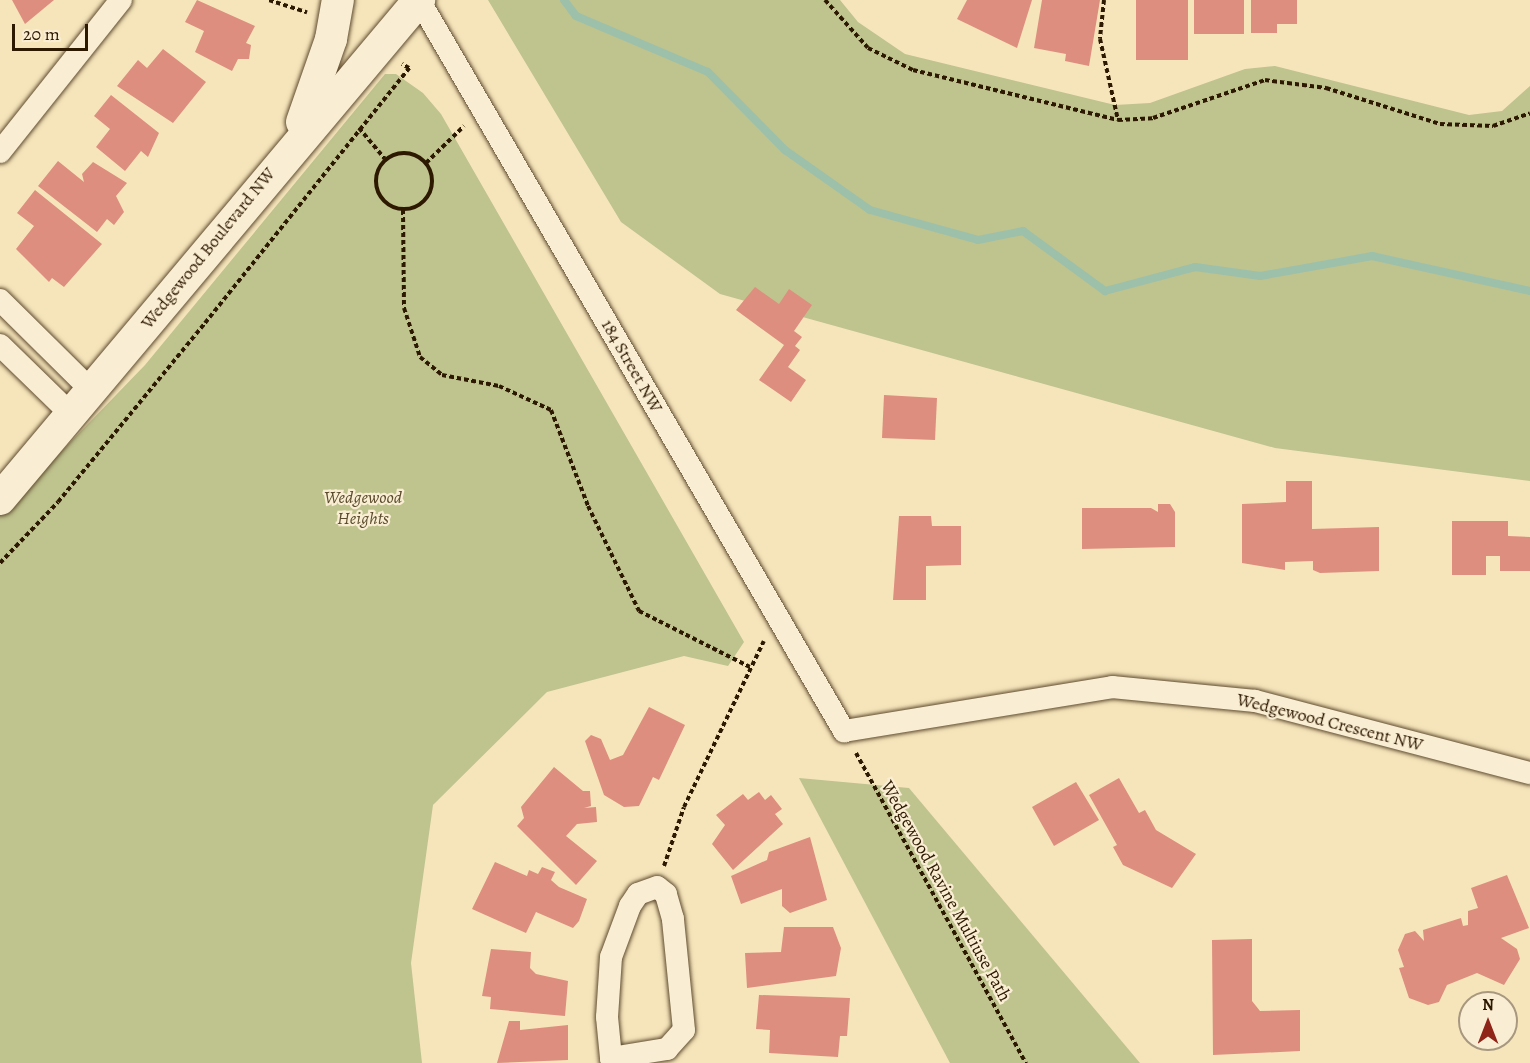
<!DOCTYPE html>
<html>
<head>
<meta charset="utf-8">
<style>
  body { margin:0 }
  #map { position:relative; width:1530px; height:1063px; overflow:hidden; background:#f6e5bb; font-family:Alegreya,serif }
  div>[style] { position:absolute }
  [style*='--x'] { left:calc(var(--x)*1px); top:calc(var(--y)*1px); width:calc(var(--w)*1px); rotate:calc(var(--a)*1deg) }
  .green>* { inset:0; background:#bfc38e }
  .stream>* { height:8px; margin:-4px; padding:0 4px; transform-origin:4px; border-radius:4px; background:#9dc0ab }
  .building>* { inset:0; background:#dd8e7e }
  .path>* { height:4px; margin-top:-2px; transform-origin:0; background:repeating-linear-gradient(90deg,#2d1800 0 4.5px,transparent 0 7.5px) }
  .path>.ring { margin:-2px; padding:0; box-sizing:content-box; background:none; border:4px solid #2d1800; border-radius:50% }
  .roads { filter:drop-shadow(0 0 2px #5f4b2f) drop-shadow(0 0 2px #5f4b2f) }
  .street>* { height:22px; margin:-11px; padding:0 11px; transform-origin:11px; border-radius:11px; background:#f9eed3 }
  .secondary>* { height:32px; margin:-16px; padding:0 16px; transform-origin:16px; border-radius:16px; background:#f9eed3 }
  span { translate:-50% -50%; white-space:nowrap; text-align:center; line-height:1.15; -webkit-text-stroke:4.5px #f9eed3; paint-order:stroke }
  .street-label { font-size:18px; color:#2d1800 }
  .park-label { font-size:18px; color:#594b2b; font-style:italic }
  .north { position:absolute; left:1458px; top:991px; width:60px; height:60px; box-sizing:border-box; background:#f9eed3; border:2px solid #a7987f; border-radius:50%; rotate:0deg; font-size:16px; font-weight:700; line-height:24px; text-align:center; color:#2d1800 }
  .north::after { content:''; display:block; margin:auto; width:21px; height:27px; background:#8f2418; clip-path:polygon(50% 0,100% 100%,50% 72%,0 100%) }
  .scale { position:absolute; left:12px; top:24px; width:76px; height:27px; box-sizing:border-box; border:3px solid #2d1800; border-top:0; padding-left:8px; font-size:18px; line-height:21px; white-space:nowrap; color:#2d1800; -webkit-text-stroke:4px #f9eed3; paint-order:stroke }
</style>
</head>
<body>
<div id="map">
  <div class="green">
    <i style="clip-path:polygon(488px 0,840px 0,858px 22px,905px 54px,1115px 105px,1150px 103px,1245px 69px,1275px 66px,1469px 115px,1502px 111px,1530px 86px,1530px 481px,1275px 448px,720px 294px,621px 222px)"></i>
    <i style="clip-path:polygon(385px 74px,396px 74px,423px 93px,441px 114px,744px 642px,728px 666px,684px 656px,547px 692px,433px 805px,411px 963px,422px 1063px,0 1063px,0 515px,145px 365px)"></i>
    <i style="clip-path:polygon(799px 778px,909px 788px,1140px 1063px,950px 1063px)"></i>
  </div>
  <div class="stream">
    <i style="--x:564;--y:0;--w:20;--a:53"></i>
    <i style="--x:576;--y:16;--w:143;--a:23"></i>
    <i style="--x:708;--y:72;--w:110;--a:45.4"></i>
    <i style="--x:785;--y:150;--w:104;--a:35.2"></i>
    <i style="--x:870;--y:210;--w:112;--a:15.5"></i>
    <i style="--x:978;--y:240;--w:46;--a:-11.3"></i>
    <i style="--x:1023;--y:231;--w:102;--a:36.2"></i>
    <i style="--x:1105;--y:291;--w:93;--a:-14.9"></i>
    <i style="--x:1195;--y:267;--w:66;--a:7.9"></i>
    <i style="--x:1260;--y:276;--w:114;--a:-10.1"></i>
    <i style="--x:1372;--y:256;--w:162;--a:12.5"></i>
  </div>
  <div class="building">
    <i style="clip-path:polygon(12px 0,54px 0,25px 24px)"></i>
    <i style="clip-path:polygon(197px 0,255px 26px,246px 43px,251px 45px,249px 59px,238px 59px,232px 71px,195px 52px,204px 31px,185px 22px)"></i>
    <i style="clip-path:polygon(967px 0,1032px 0,1017px 48px,957px 19px)"></i>
    <i style="clip-path:polygon(1042px 0,1100px 0,1089px 66px,1065px 61px,1066px 54px,1034px 48px)"></i>
    <i style="clip-path:polygon(1136px 0,1188px 0,1188px 60px,1136px 60px)"></i>
    <i style="clip-path:polygon(1194px 0,1244px 0,1244px 34px,1194px 34px)"></i>
    <i style="clip-path:polygon(1251px 0,1297px 0,1297px 24px,1277px 24px,1277px 33px,1251px 33px)"></i>
    <i style="clip-path:polygon(163px 49px,206px 82px,173px 123px,117px 86px,138px 60px,147px 68px)"></i>
    <i style="clip-path:polygon(111px 95px,159px 133px,148px 157px,141px 151px,125px 171px,96px 147px,110px 129px,94px 116px)"></i>
    <i style="clip-path:polygon(58px 161px,84px 182px,82px 174px,93px 162px,127px 183px,116px 196px,124px 212px,114px 225px,107px 219px,97px 232px,38px 186px)"></i>
    <i style="clip-path:polygon(35px 190px,102px 244px,64px 287px,52px 278px,49px 282px,16px 249px,34px 226px,17px 213px)"></i>
    <i style="clip-path:polygon(755px 287px,779px 304px,789px 289px,812px 305px,794px 331px,802px 337px,795px 346px,800px 350px,788px 367px,806px 380px,791px 402px,759px 380px,784px 345px,736px 310px)"></i>
    <i style="clip-path:polygon(884px 395px,937px 398px,935px 440px,882px 438px)"></i>
    <i style="clip-path:polygon(1286px 481px,1312px 481px,1312px 529px,1379px 527px,1379px 571px,1320px 573px,1313px 570px,1313px 561px,1285px 562px,1285px 570px,1242px 563px,1242px 504px,1286px 502px)"></i>
    <i style="clip-path:polygon(1158px 504px,1170px 504px,1175px 512px,1175px 547px,1082px 549px,1082px 508px,1151px 508px,1158px 512px)"></i>
    <i style="clip-path:polygon(899px 516px,931px 516px,932px 526px,961px 526px,961px 565px,926px 566px,926px 600px,893px 600px)"></i>
    <i style="clip-path:polygon(1452px 521px,1508px 521px,1508px 536px,1530px 537px,1530px 571px,1500px 571px,1500px 556px,1486px 556px,1486px 575px,1452px 575px)"></i>
    <i style="clip-path:polygon(649px 707px,685px 725px,659px 780px,653px 777px,639px 806px,624px 807px,604px 795px,585px 741px,591px 735px,601px 739px,610px 760px,623px 755px)"></i>
    <i style="clip-path:polygon(554px 767px,583px 791px,590px 791px,591px 806px,584px 808px,596px 807px,597px 822px,577px 824px,566px 836px,597px 861px,576px 885px,517px 826px,524px 818px,521px 807px)"></i>
    <i style="clip-path:polygon(1119px 778px,1139px 813px,1145px 810px,1156px 830px,1196px 854px,1172px 888px,1123px 865px,1113px 847px,1117px 845px,1089px 795px)"></i>
    <i style="clip-path:polygon(1076px 782px,1099px 820px,1054px 846px,1032px 807px)"></i>
    <i style="clip-path:polygon(759px 792px,765px 800px,771px 795px,782px 809px,775px 814px,783px 824px,733px 870px,712px 844px,725px 825px,716px 815px,743px 794px,748px 800px)"></i>
    <i style="clip-path:polygon(810px 837px,827px 900px,790px 913px,782px 906px,782px 889px,741px 904px,731px 876px,767px 860px,769px 852px)"></i>
    <i style="clip-path:polygon(495px 862px,527px 876px,529px 870px,538px 874px,542px 867px,555px 872px,551px 880px,559px 887px,587px 899px,579px 921px,573px 928px,536px 912px,526px 933px,472px 909px)"></i>
    <i style="clip-path:polygon(1507px 875px,1529px 928px,1501px 938px,1517px 949px,1520px 959px,1504px 985px,1477px 973px,1447px 985px,1439px 1002px,1428px 1005px,1409px 998px,1399px 968px,1404px 967px,1398px 950px,1405px 934px,1415px 931px,1424px 941px,1423px 930px,1461px 918px,1463px 926px,1468px 925px,1468px 911px,1478px 908px,1471px 888px)"></i>
    <i style="clip-path:polygon(784px 927px,833px 927px,841px 948px,836px 976px,747px 988px,745px 953px,781px 952px)"></i>
    <i style="clip-path:polygon(1252px 939px,1252px 1001px,1260px 1011px,1300px 1010px,1300px 1051px,1213px 1055px,1212px 940px)"></i>
    <i style="clip-path:polygon(491px 949px,531px 952px,530px 968px,536px 974px,568px 981px,565px 1016px,490px 1009px,491px 997px,482px 996px)"></i>
    <i style="clip-path:polygon(759px 995px,850px 998px,847px 1036px,840px 1036px,838px 1057px,769px 1053px,770px 1030px,756px 1029px)"></i>
    <i style="clip-path:polygon(509px 1021px,520px 1021px,520px 1030px,568px 1025px,568px 1060px,497px 1063px)"></i>
  </div>
  <div class="path">
    <i style="--x:269;--y:0;--w:40;--a:18"></i>
    <i style="--x:825;--y:0;--w:64;--a:48.1"></i>
    <i style="--x:868;--y:48;--w:50;--a:26.1"></i>
    <i style="--x:913;--y:70;--w:211;--a:13.7"></i>
    <i style="--x:1118;--y:120;--w:35;--a:-3"></i>
    <i style="--x:1153;--y:118;--w:118;--a:-18.7"></i>
    <i style="--x:1265;--y:80;--w:62;--a:7.5"></i>
    <i style="--x:1326;--y:88;--w:120;--a:17.5"></i>
    <i style="--x:1440;--y:124;--w:53;--a:2.2"></i>
    <i style="--x:1493;--y:126;--w:39;--a:-19"></i>
    <i style="--x:1104;--y:0;--w:39;--a:96"></i>
    <i style="--x:1100;--y:39;--w:83;--a:77.5"></i>
    <i style="--x:359;--y:128;--w:40;--a:50"></i>
    <i class="ring" style="left:376px;top:153px;width:52px;height:52px"></i>
    <i style="--x:426;--y:163;--w:53;--a:-44.2"></i>
    <i style="--x:403;--y:210;--w:98;--a:89.4"></i>
    <i style="--x:404;--y:308;--w:52;--a:71.9"></i>
    <i style="--x:420;--y:357;--w:28;--a:39"></i>
    <i style="--x:442;--y:375;--w:58;--a:10.9"></i>
    <i style="--x:499;--y:386;--w:57;--a:24.8"></i>
    <i style="--x:551;--y:410;--w:103;--a:68.9"></i>
    <i style="--x:588;--y:506;--w:117;--a:64.1"></i>
    <i style="--x:639;--y:611;--w:124;--a:26.8"></i>
    <i style="--x:0;--y:563;--w:84;--a:-46.4"></i>
    <i style="--x:58;--y:502;--w:232;--a:-50.6"></i>
    <i style="--x:205;--y:323;--w:327;--a:-51.3"></i>
    <i style="--x:409;--y:68;--w:8;--a:-150"></i>
    <i style="--x:856;--y:753;--w:354;--a:61.3"></i>
    <i style="--x:664;--y:866;--w:62;--a:-71.3"></i>
    <i style="--x:684;--y:807;--w:184;--a:-64.3"></i>
  </div>
  <div class="roads">
    <div class="street">
      <i style="--x:419;--y:0;--w:846;--a:59.83"></i>
      <i style="--x:844;--y:731;--w:272;--a:-9.3"></i>
      <i style="--x:1112;--y:687;--w:144;--a:5.6"></i>
      <i style="--x:1255;--y:701;--w:284;--a:14.7"></i>
      <i style="--x:0;--y:152;--w:194;--a:-51.5"></i>
      <i style="--x:0;--y:300;--w:128;--a:44.7"></i>
      <i style="--x:0;--y:345;--w:99;--a:44.2"></i>
      <i style="--x:611;--y:1058;--w:57;--a:-9.1"></i>
      <i style="--x:667;--y:1049;--w:25;--a:-48"></i>
      <i style="--x:684;--y:1030;--w:112;--a:-95.7"></i>
      <i style="--x:673;--y:919;--w:26;--a:-106"></i>
      <i style="--x:666;--y:894;--w:11;--a:-142"></i>
      <i style="--x:657;--y:887;--w:20;--a:160"></i>
      <i style="--x:638;--y:894;--w:14;--a:124"></i>
      <i style="--x:630;--y:906;--w:54;--a:110.4"></i>
      <i style="--x:611;--y:957;--w:60;--a:93.8"></i>
      <i style="--x:607;--y:1017;--w:41;--a:84.4"></i>
      <i style="--x:611;--y:1058;--w:5;--a:79"></i>
    </div>
    <div class="secondary">
      <i style="--x:302;--y:122;--w:88;--a:-70.7"></i>
      <i style="--x:331;--y:39;--w:40;--a:-80"></i>
      <i style="--x:0;--y:499;--w:652;--a:-49.98"></i>
    </div>
  </div>
  <div class="street-label">
    <span style="left:208px;top:248px;rotate:-51deg">Wedgewood Boulevard NW</span>
    <span style="left:632px;top:366px;rotate:60deg">184 Street NW</span>
    <span style="left:1330px;top:722px;rotate:14deg">Wedgewood Crescent NW</span>
    <span style="left:946px;top:891px;rotate:61deg">Wedgewood Ravine Multiuse Path</span>
  </div>
  <div class="park-label">
    <span style="left:363px;top:508px">Wedgewood<br>Heights</span>
  </div>
  <div class="north">N</div>
  <div class="scale">20 m</div>
</div>
</body>
</html>
